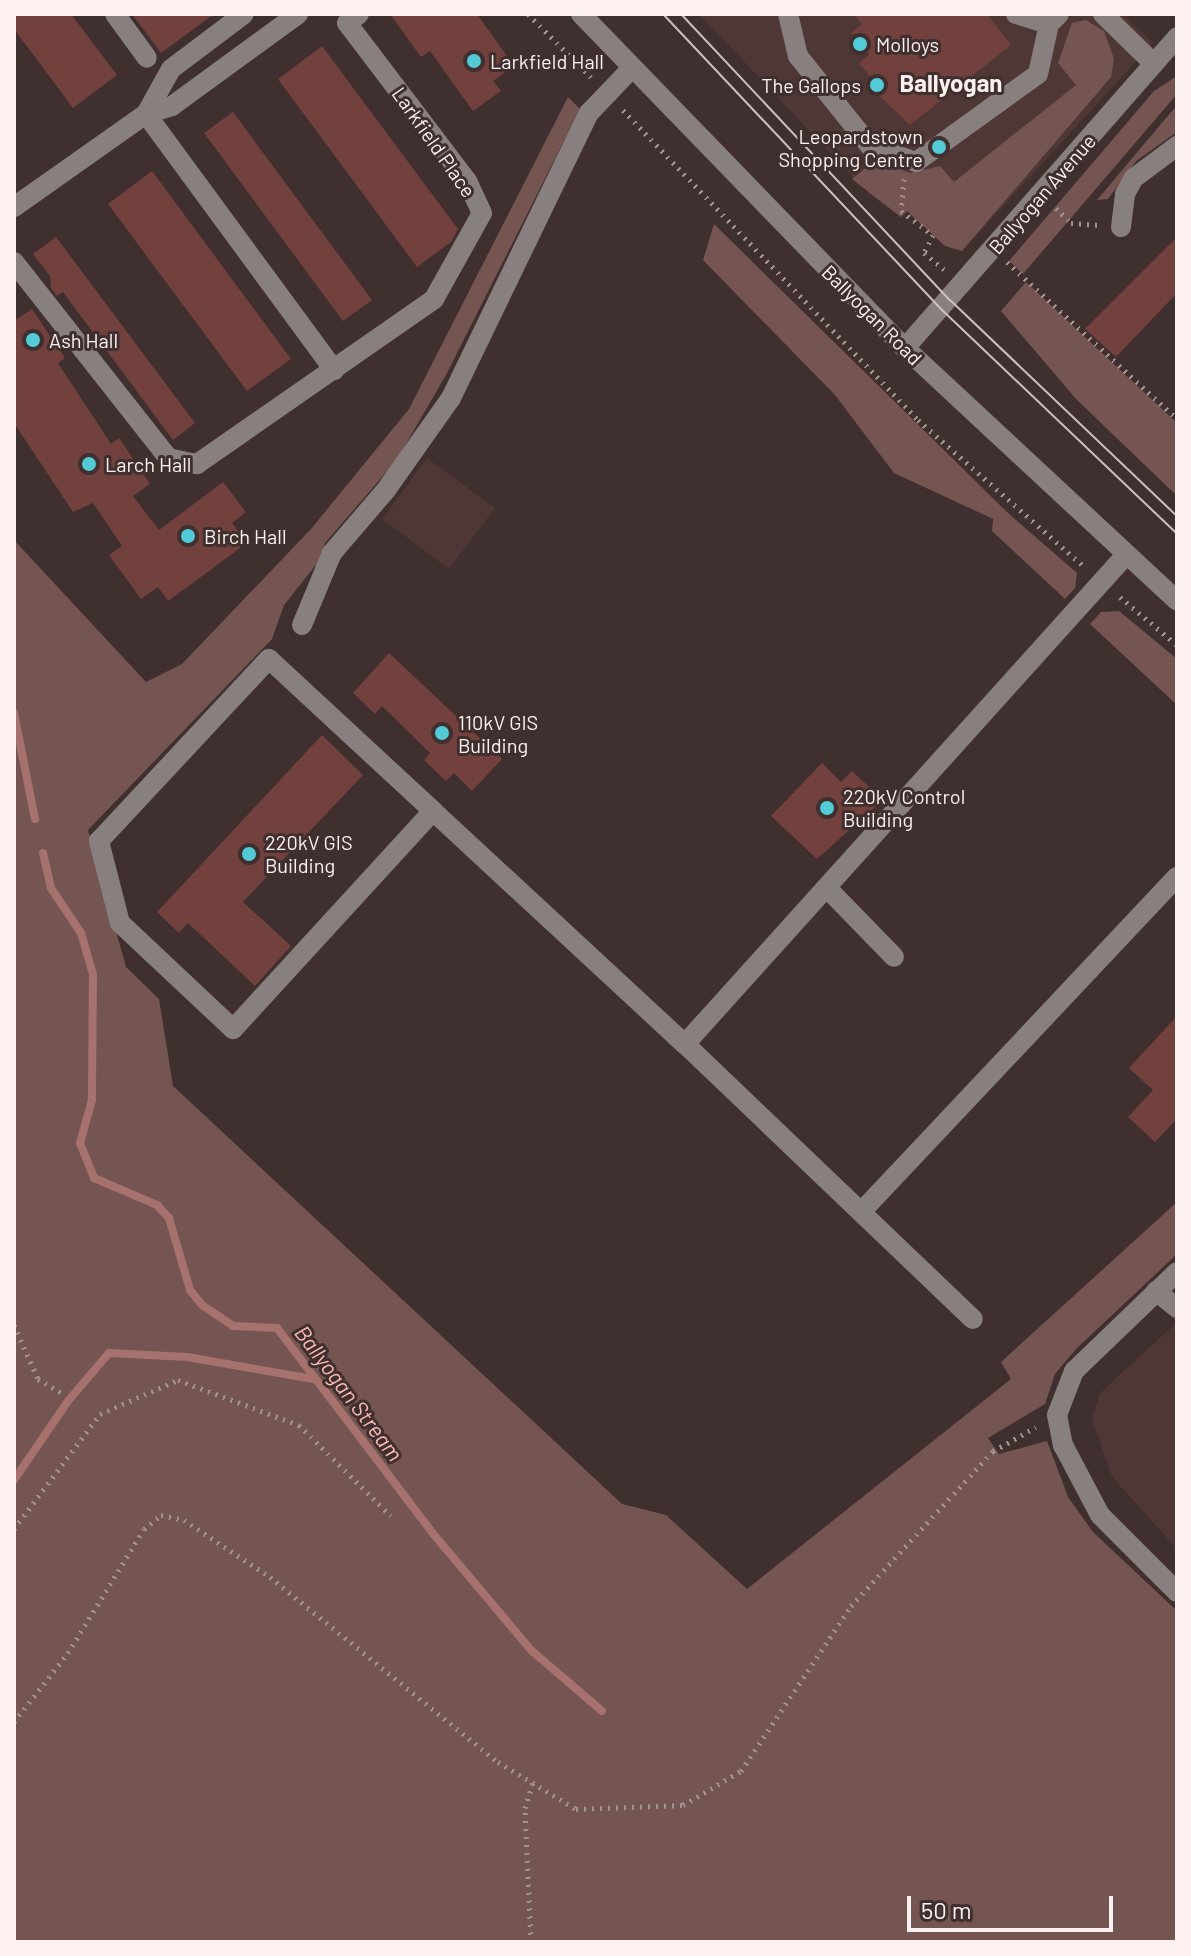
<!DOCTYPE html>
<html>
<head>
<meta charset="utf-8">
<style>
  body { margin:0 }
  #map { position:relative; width:1191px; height:1956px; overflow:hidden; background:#3f2f2e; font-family:Barlow,sans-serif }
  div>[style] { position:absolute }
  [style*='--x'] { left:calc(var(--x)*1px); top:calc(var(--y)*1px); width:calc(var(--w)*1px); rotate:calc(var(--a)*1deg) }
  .built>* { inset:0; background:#4e3735 }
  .green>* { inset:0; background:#755552 }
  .stream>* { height:8px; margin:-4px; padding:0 4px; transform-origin:4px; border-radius:4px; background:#a7726e }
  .building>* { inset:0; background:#72413e }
  .path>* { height:5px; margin-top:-2.5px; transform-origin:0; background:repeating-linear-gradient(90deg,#a19392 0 2px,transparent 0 8px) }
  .minor>* { height:20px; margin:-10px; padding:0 10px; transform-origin:10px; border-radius:10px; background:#88807f }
  .tram>* { height:2px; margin:-1px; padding:0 1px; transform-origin:1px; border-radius:1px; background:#cdc1c0 }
  .dots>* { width:22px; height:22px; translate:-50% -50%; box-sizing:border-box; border:4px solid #3f2f2e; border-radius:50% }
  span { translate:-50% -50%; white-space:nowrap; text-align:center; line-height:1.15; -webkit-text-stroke:6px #3f2f2e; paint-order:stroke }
  .poi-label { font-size:20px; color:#fcf1f0 }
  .left { translate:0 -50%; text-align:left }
  .right { translate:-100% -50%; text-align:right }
  .street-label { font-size:20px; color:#fcf1f0 }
  .water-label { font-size:22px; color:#ffbbb6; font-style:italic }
  .quarter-label { font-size:24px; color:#fcf1f0; font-weight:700 }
  .frame { position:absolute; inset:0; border:16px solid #fcf1f0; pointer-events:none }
  .scale { position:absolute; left:907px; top:1896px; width:206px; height:36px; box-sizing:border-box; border:4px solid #fcf1f0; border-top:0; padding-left:10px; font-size:24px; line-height:28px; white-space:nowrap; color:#fcf1f0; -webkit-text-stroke:6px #3f2f2e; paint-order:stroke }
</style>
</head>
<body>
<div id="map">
  <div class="built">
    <i style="clip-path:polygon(699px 14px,1123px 14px,1153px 43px,962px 251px,945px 246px,907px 211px,901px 217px,869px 194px)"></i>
    <i style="clip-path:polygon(427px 458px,495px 508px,449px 569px,382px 519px)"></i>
    <i style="clip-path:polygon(1177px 1322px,1177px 1549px,1112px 1477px,1092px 1419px,1100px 1393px)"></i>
  </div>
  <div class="green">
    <i style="clip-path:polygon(1086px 20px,1104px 31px,1114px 59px,1111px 77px,962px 251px,945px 246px,907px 211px,901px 217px,852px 179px,877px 159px,910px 173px,940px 166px,954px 182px,1076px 85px,1058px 63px,1072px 23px)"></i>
    <i style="clip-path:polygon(1177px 76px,1177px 94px,1023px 274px,1009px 261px,1154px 91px)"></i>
    <i style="clip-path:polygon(568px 97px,580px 109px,446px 375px,396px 461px,325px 543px,319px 561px,284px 605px,272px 639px,88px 830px,126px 967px,159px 999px,173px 1086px,622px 1504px,666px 1515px,747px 1589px,1011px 1379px,1001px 1362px,1177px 1202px,1177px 1254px,1076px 1349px,1055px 1374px,1045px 1404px,988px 1438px,999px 1454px,1047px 1441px,1068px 1497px,1093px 1532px,1177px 1611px,1177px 1942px,14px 1942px,14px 540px,146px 682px,182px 664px,311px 529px,409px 409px)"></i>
    <i style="clip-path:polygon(1177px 105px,1177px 132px,1136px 161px,1108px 199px,1097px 200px)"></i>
    <i style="clip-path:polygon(714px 224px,1008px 513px,1077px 573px,1075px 588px,1065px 599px,992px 531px,993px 519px,894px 473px,835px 395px,703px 260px)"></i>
    <i style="clip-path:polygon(1026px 282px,1177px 423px,1177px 496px,1076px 399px,1001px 311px)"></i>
    <i style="clip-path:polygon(1119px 611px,1177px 659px,1177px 705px,1090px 624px,1101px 612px)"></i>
  </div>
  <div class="stream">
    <i style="--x:14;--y:713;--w:108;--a:78.8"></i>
    <i style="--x:43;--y:853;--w:36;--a:77"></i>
    <i style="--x:51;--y:888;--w:54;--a:56.3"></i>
    <i style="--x:81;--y:933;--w:43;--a:73.7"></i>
    <i style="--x:93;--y:974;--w:126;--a:90.5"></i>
    <i style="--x:92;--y:1100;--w:45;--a:105.6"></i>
    <i style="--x:80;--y:1143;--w:38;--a:68"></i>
    <i style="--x:94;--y:1178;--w:69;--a:23.2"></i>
    <i style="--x:157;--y:1205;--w:18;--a:47"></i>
    <i style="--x:169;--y:1218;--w:75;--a:73.7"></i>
    <i style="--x:190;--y:1290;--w:19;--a:51"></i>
    <i style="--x:202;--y:1305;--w:37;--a:34"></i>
    <i style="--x:233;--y:1326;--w:44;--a:2.6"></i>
    <i style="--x:277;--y:1328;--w:261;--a:52.8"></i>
    <i style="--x:435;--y:1536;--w:150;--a:49.9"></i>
    <i style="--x:532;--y:1651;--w:92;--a:40.6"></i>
    <i style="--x:14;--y:1480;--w:96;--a:-55.6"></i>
    <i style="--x:68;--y:1401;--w:63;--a:-49.5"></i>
    <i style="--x:109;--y:1353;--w:78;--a:2.9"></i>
    <i style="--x:187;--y:1357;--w:128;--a:9.9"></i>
  </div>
  <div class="building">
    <i style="clip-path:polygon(14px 14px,71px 14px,117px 75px,73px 108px,14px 29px)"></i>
    <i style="clip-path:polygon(132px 14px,214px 14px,161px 53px)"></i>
    <i style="clip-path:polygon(390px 14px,477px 14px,514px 66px,493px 81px,501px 91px,473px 111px,430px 51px,421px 57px)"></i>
    <i style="clip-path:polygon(853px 14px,987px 14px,1011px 45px,910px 125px,872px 89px,877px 85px,859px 63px,869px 55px,851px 33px,862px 24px)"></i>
    <i style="clip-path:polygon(322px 46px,458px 229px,451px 242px,417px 267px,278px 79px)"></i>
    <i style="clip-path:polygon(233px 112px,372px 300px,343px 321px,204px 133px)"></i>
    <i style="clip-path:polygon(152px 171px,291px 359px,247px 391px,108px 204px)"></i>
    <i style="clip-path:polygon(56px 237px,195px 423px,173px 440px,63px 292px,57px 296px,51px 288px,50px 276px,33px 254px)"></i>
    <i style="clip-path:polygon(1177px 237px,1177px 293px,1116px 357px,1085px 329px)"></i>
    <i style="clip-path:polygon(32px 309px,65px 358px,58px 363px,111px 444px,119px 438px,150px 484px,133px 496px,159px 530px,223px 482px,246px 512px,232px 523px,247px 543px,168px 601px,158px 587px,141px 599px,109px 555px,122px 546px,93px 503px,73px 512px,14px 423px,14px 321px)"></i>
    <i style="clip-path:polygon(389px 653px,502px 759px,472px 791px,454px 773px,446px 781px,424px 760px,430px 753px,382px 706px,375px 714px,353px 693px)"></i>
    <i style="clip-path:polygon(322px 735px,363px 775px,243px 902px,291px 946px,255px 986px,188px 923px,179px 933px,157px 912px)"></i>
    <i style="clip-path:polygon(822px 763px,841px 782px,852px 771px,883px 800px,817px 859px,771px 816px)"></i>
    <i style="clip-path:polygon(1177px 1016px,1177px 1119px,1155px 1142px,1128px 1117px,1153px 1090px,1129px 1068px)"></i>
  </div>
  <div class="path">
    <i style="--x:528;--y:14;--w:89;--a:45"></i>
    <i style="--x:623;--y:110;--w:428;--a:46.4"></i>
    <i style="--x:918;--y:420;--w:222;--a:41.4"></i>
    <i style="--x:904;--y:179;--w:32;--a:95"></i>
    <i style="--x:901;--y:211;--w:40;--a:37"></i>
    <i style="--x:933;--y:235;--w:20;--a:117"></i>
    <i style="--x:924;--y:253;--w:26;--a:39"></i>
    <i style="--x:1056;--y:208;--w:21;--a:45"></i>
    <i style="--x:1071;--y:223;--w:29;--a:4"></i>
    <i style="--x:1007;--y:262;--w:231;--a:42.7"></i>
    <i style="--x:1120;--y:597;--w:75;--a:40.1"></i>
    <i style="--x:14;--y:1325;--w:59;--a:66"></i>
    <i style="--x:38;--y:1379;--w:29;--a:31"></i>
    <i style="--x:14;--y:1529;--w:144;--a:-53.2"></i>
    <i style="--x:100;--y:1414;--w:85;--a:-23.6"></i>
    <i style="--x:178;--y:1380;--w:129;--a:20.4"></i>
    <i style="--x:299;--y:1425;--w:129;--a:44.7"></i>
    <i style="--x:14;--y:1722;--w:88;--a:-52"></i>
    <i style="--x:68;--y:1653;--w:145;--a:-58.5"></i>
    <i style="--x:144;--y:1529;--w:22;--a:-39"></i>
    <i style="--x:161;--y:1515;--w:24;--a:12"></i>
    <i style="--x:184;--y:1520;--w:103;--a:33.5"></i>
    <i style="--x:270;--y:1577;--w:294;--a:39.1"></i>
    <i style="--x:498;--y:1762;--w:91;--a:31.1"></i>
    <i style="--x:576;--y:1809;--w:107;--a:-2.1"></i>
    <i style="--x:683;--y:1805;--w:67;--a:-30.4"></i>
    <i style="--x:741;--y:1771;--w:198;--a:-56.3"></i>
    <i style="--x:851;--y:1606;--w:210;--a:-47.5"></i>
    <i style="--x:993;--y:1451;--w:49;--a:-29.2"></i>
    <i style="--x:531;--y:1942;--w:134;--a:-92.6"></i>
    <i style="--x:525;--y:1808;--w:27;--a:-73"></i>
  </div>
  <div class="minor">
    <i style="--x:115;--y:14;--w:54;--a:54"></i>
    <i style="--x:581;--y:14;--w:465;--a:45.9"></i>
    <i style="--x:905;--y:348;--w:371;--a:42.9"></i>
    <i style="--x:788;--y:14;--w:43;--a:76.6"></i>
    <i style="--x:798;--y:56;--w:115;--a:51.3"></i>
    <i style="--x:870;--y:146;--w:49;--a:19.2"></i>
    <i style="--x:916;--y:162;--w:150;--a:-35.8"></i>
    <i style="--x:1038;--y:74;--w:51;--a:-77.6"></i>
    <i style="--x:1049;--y:24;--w:14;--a:-45"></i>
    <i style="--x:1016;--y:14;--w:34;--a:17"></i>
    <i style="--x:1103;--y:14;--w:71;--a:44.4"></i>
    <i style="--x:146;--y:114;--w:318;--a:53.7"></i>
    <i style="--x:146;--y:114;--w:51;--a:-60.9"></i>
    <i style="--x:171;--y:69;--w:91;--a:-37"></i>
    <i style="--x:14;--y:207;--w:161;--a:-35.2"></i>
    <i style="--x:146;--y:114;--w:27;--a:-17"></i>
    <i style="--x:172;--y:106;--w:156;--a:-36.1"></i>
    <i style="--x:1121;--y:227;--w:33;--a:-83"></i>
    <i style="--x:1125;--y:194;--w:18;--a:-61"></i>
    <i style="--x:1134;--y:178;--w:54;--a:-36.7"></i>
    <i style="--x:14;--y:262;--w:249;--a:51.8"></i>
    <i style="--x:168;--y:458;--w:30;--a:12"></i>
    <i style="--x:197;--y:464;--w:289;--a:-34.8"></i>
    <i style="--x:434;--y:299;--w:98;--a:-60.8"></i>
    <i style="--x:482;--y:213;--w:35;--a:-115"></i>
    <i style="--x:467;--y:181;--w:198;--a:-127.2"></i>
    <i style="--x:347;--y:23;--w:15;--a:-37"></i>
    <i style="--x:905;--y:348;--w:413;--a:-48.8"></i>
    <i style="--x:302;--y:625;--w:78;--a:-67.4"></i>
    <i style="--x:332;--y:553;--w:83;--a:-49.4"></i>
    <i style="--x:386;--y:490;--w:113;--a:-54.8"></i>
    <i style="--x:451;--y:398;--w:317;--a:-64.2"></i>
    <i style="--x:589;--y:113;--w:61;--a:-46.3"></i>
    <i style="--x:433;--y:811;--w:296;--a:132.5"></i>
    <i style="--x:233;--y:1029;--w:155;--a:-136.8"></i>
    <i style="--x:120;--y:923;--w:85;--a:-104.4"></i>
    <i style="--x:99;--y:841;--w:249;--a:-47"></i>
    <i style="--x:269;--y:659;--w:224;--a:42.8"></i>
    <i style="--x:433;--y:811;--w:343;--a:42.8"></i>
    <i style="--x:685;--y:1044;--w:398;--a:43.7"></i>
    <i style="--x:827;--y:888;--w:96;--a:45.8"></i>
    <i style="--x:685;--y:1044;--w:657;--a:-47.96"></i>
    <i style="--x:862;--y:1211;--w:459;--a:-46.7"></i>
    <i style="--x:1177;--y:1272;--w:143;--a:136.1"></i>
    <i style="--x:1074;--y:1371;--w:47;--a:111.1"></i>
    <i style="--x:1057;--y:1415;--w:31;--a:79"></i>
    <i style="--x:1063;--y:1445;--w:79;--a:62.1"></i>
    <i style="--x:1100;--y:1515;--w:109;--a:45"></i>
    <i style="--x:1156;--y:1291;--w:27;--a:39"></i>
  </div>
  <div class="tram">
    <i style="--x:663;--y:14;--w:405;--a:46.7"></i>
    <i style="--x:941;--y:309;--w:326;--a:43.6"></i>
    <i style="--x:681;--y:14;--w:393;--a:46.8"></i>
    <i style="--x:950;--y:300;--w:313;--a:43.6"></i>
  </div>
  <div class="dots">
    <i style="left:860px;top:44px;background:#52cbd7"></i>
    <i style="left:474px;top:61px;background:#52cbd7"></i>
    <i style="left:877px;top:85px;background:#52cbd7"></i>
    <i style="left:939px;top:147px;background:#52cbd7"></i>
    <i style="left:33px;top:340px;background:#52cbd7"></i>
    <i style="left:89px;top:464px;background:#52cbd7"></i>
    <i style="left:188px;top:536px;background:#52cbd7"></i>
    <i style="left:442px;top:733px;background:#52cbd7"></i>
    <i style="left:827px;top:808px;background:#52cbd7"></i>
    <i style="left:249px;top:854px;background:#52cbd7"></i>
  </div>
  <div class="poi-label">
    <span class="left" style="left:876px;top:44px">Molloys</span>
    <span class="left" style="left:490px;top:61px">Larkfield Hall</span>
    <span class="right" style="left:861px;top:85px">The Gallops</span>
    <span class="right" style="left:923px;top:148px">Leopardstown<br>Shopping Centre</span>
    <span class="left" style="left:49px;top:340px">Ash Hall</span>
    <span class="left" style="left:105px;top:464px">Larch Hall</span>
    <span class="left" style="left:204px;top:536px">Birch Hall</span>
    <span class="left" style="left:458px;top:734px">110kV GIS<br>Building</span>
    <span class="left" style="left:843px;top:808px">220kV Control<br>Building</span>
    <span class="left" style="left:265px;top:854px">220kV GIS<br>Building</span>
  </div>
  <div class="street-label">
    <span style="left:434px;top:142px;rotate:55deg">Larkfield Place</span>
    <span style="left:1042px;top:194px;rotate:-49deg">Ballyogan Avenue</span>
    <span style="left:872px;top:315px;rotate:45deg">Ballyogan Road</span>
  </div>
  <div class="water-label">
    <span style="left:349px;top:1393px;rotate:53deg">Ballyogan Stream</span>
  </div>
  <div class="quarter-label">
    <span style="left:951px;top:83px">Ballyogan</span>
  </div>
  <div class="frame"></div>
  <div class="scale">50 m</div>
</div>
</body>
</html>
